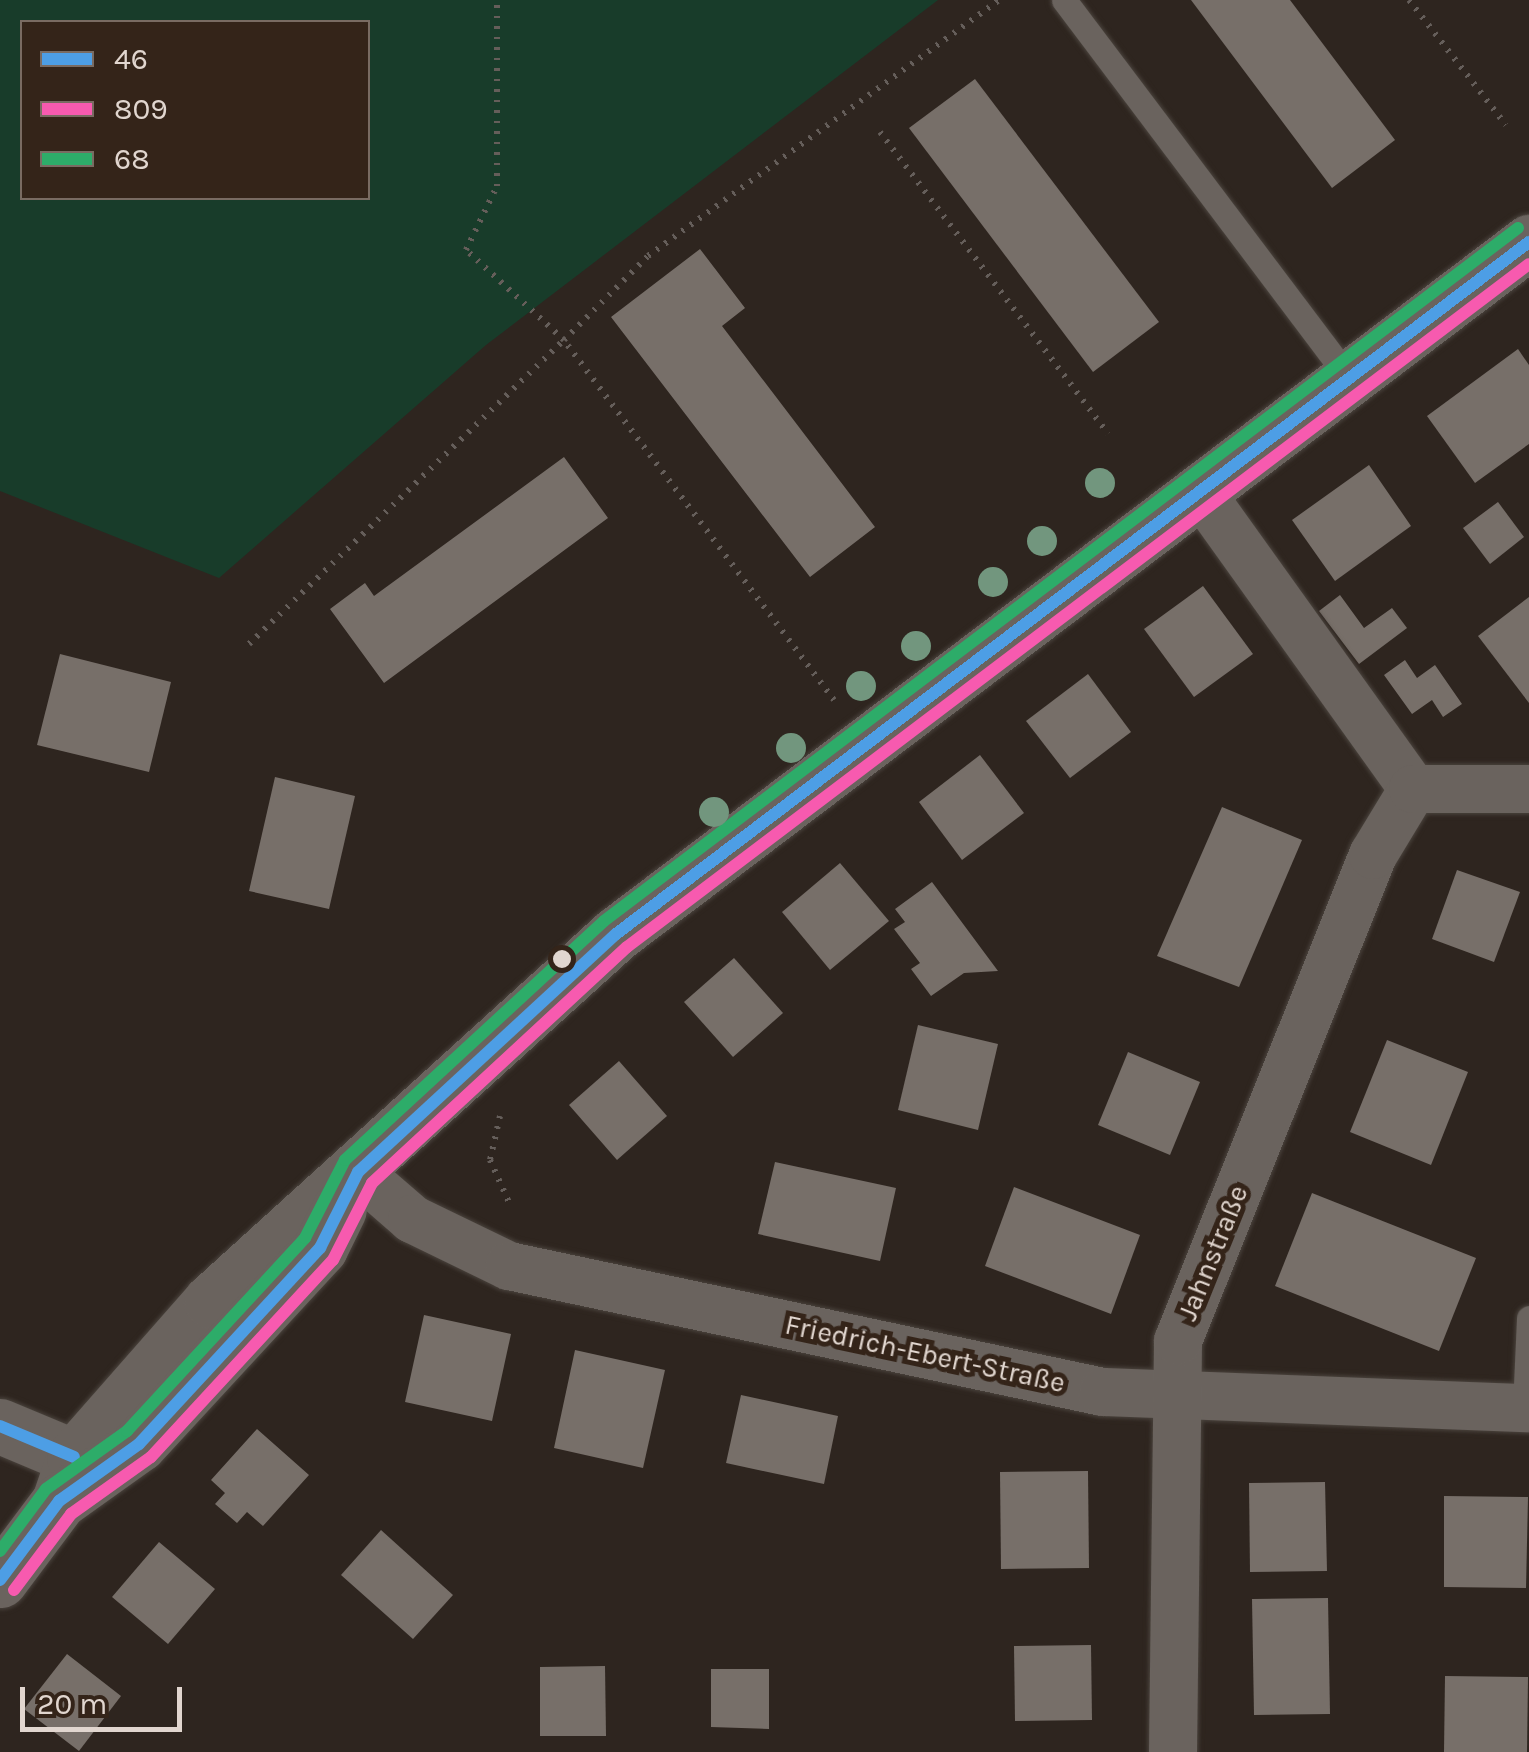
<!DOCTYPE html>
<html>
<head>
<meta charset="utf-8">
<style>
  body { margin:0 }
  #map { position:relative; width:1529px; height:1752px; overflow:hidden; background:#2e251f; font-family:Karla,sans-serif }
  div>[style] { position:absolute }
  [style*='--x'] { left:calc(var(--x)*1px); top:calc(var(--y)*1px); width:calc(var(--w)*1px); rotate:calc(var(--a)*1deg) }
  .green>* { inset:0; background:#183c2a }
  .building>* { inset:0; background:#776f69 }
  .path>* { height:6px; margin-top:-3px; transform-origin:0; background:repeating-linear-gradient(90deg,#655e5a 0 2.5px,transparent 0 10.5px) }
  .roads { filter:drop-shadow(0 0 2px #4a433d) drop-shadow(0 0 2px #4a433d) }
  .service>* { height:25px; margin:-12.5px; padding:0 12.5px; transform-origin:12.5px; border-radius:12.5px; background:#6a635e }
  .minor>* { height:48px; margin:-24px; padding:0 24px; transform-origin:24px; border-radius:24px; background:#6a635e }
  .tertiary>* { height:55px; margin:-27.5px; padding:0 27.5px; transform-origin:27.5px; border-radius:27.5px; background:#6a635e }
  .secondary>* { height:55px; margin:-27.5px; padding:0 27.5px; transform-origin:27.5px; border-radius:27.5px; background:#6a635e }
  .bus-1>* { height:12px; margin:-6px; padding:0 6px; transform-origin:6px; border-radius:6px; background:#4d9ee5 }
  .bus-2>* { height:12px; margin:-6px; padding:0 6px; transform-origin:6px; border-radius:6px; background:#f75aaf }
  .bus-3>* { height:12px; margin:-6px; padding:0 6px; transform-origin:6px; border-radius:6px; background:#2dac69 }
  .trees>* { width:30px; height:30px; margin:-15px; border-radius:50%; background:#72967e }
  .dots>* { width:28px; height:28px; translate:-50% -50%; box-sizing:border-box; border:5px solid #342419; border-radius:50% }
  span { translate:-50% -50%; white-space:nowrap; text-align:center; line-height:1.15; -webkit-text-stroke:10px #342419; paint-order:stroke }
  .street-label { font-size:28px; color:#e1d6cf }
  .legend { position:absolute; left:20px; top:20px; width:350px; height:180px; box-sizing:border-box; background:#342419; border:2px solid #796b62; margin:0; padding:12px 18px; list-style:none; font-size:30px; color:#e1d6cf }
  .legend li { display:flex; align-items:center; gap:20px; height:50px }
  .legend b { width:50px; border:2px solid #796b62 }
  .scale { position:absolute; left:20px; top:1687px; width:162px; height:45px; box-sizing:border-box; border:5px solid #e1d6cf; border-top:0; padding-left:12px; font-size:30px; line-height:35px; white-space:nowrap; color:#e1d6cf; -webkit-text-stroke:8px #342419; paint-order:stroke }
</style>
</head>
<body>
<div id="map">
  <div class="green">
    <i style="clip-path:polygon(evenodd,0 0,938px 0,486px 345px,219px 578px,0 491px,0 0,22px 22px,368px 22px,368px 198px,22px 198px,22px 22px)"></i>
  </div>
  <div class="building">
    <i style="clip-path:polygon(1191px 0,1290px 0,1395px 140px,1332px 188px)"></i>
    <i style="clip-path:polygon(975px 79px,1159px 322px,1093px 372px,909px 128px)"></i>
    <i style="clip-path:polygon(700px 249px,745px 308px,722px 326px,875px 527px,810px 577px,611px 317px)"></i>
    <i style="clip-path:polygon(1518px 349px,1529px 365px,1529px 444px,1475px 483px,1427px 416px)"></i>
    <i style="clip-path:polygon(564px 457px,608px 518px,384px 683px,330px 609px,365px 583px,374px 596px)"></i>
    <i style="clip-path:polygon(1369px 465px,1411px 526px,1335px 581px,1292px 520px)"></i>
    <i style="clip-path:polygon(1498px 502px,1524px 537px,1490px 564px,1463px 528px)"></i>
    <i style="clip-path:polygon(1203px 586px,1253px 654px,1194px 697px,1144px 629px)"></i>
    <i style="clip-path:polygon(1340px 595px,1364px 628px,1392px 608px,1407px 628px,1359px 664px,1319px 611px)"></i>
    <i style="clip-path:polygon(1529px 597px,1529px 703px,1478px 636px)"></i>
    <i style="clip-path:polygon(60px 654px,171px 682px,149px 772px,37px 745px)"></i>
    <i style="clip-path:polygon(1405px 660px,1417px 678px,1435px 665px,1462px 704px,1443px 717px,1432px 700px,1412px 714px,1384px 675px)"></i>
    <i style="clip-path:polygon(1088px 674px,1131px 732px,1070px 778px,1026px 721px)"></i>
    <i style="clip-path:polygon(980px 755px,1024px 813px,962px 860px,919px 802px)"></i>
    <i style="clip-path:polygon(275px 777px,355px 796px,329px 909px,249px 891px)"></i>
    <i style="clip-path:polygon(1222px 807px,1302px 840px,1239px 987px,1157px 956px)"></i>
    <i style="clip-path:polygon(840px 863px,889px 921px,830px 970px,782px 912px)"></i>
    <i style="clip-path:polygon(1457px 870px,1520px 892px,1494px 962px,1432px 939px)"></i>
    <i style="clip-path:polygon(932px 882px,998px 971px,964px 973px,931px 996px,911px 969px,920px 963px,894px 929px,905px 922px,895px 909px)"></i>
    <i style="clip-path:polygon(734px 958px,783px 1013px,733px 1057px,684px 1002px)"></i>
    <i style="clip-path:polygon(918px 1025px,998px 1044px,978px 1130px,898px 1110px)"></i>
    <i style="clip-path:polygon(1387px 1040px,1468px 1072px,1431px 1165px,1350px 1132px)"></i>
    <i style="clip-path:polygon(1128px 1052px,1200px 1082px,1170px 1155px,1098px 1125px)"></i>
    <i style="clip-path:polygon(619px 1061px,667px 1116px,617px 1160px,569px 1105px)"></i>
    <i style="clip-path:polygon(775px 1162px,896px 1188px,880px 1261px,758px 1234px)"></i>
    <i style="clip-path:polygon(1014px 1187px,1140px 1235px,1111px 1314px,985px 1266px)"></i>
    <i style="clip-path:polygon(1312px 1193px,1476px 1258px,1439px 1351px,1275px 1286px)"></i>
    <i style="clip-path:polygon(424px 1315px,511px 1334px,492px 1421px,405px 1402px)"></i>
    <i style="clip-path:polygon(575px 1350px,665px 1370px,643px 1468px,554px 1448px)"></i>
    <i style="clip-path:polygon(741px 1395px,838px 1416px,824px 1484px,726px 1463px)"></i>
    <i style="clip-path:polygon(257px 1429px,309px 1475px,263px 1526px,247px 1512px,237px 1523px,215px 1504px,225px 1493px,211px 1480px)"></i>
    <i style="clip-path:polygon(1088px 1471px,1089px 1568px,1001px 1569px,1000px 1472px)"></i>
    <i style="clip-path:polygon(1325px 1482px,1327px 1571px,1250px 1572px,1249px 1483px)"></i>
    <i style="clip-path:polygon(1444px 1496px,1528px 1497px,1526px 1588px,1444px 1587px)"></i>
    <i style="clip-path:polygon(381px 1530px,453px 1595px,413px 1639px,341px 1575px)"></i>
    <i style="clip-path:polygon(159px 1542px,215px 1589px,168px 1644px,112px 1597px)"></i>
    <i style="clip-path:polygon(1328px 1598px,1330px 1714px,1254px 1715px,1252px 1599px)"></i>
    <i style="clip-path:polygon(1091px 1645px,1092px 1720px,1015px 1721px,1014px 1646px)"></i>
    <i style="clip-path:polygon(67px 1654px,121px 1696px,79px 1751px,24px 1709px)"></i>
    <i style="clip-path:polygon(605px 1666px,606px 1736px,540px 1736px,540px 1667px)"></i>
    <i style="clip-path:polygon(711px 1669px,769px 1669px,769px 1729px,711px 1727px)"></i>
    <i style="clip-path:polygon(1445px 1676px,1528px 1677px,1527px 1752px,1444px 1752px)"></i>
  </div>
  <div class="path">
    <i style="--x:1409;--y:0;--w:158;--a:52.2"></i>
    <i style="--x:880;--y:132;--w:378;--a:52.9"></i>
    <i style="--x:249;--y:644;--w:438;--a:-44"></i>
    <i style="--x:564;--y:340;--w:133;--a:-137.4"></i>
    <i style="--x:466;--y:250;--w:71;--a:-64.2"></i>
    <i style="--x:497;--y:186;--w:186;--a:-90"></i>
    <i style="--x:834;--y:700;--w:450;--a:-126.9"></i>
    <i style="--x:564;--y:340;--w:119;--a:-45"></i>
    <i style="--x:648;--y:256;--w:434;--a:-36.1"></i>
    <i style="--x:500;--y:1116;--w:45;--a:102.8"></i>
    <i style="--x:490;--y:1160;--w:51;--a:65.9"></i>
  </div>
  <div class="roads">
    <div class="service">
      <i style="--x:1064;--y:0;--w:472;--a:53"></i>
      <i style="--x:1525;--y:1407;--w:89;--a:-87.4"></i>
    </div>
    <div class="minor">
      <i style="--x:1199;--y:490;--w:368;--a:54.4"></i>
      <i style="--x:358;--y:1172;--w:72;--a:41"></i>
      <i style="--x:412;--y:1219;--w:108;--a:25.9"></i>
      <i style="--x:509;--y:1266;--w:607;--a:11.98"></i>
      <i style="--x:1103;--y:1392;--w:426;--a:2.2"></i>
      <i style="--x:1173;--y:1752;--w:411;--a:-89.3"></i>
      <i style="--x:1178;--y:1341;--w:524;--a:-68.14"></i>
      <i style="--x:1373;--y:855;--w:77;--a:-58.8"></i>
      <i style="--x:1413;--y:789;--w:116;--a:0"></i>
    </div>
    <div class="tertiary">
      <i style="--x:0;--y:1426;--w:80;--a:22.7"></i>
    </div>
    <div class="secondary">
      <i style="--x:59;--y:1501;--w:46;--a:-71.2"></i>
      <i style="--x:74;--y:1457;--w:208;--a:-48.7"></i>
      <i style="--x:211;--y:1301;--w:547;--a:-42.18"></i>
      <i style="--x:616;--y:934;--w:1146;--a:-37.16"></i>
      <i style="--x:0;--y:1580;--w:99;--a:-53.2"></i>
      <i style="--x:59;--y:1501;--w:98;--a:-35.5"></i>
      <i style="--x:139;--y:1444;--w:267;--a:-47.3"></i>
      <i style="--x:320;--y:1248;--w:43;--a:-64"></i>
    </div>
  </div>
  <div class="bus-1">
    <i style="--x:0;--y:1426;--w:80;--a:22.7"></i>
    <i style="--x:0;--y:1580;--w:99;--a:-53.2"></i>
    <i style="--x:59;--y:1501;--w:98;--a:-35.5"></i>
    <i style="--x:139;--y:1444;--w:267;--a:-47.3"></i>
    <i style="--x:320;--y:1248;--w:85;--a:-63.4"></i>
    <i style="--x:358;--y:1172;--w:351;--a:-42.7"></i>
    <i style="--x:616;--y:934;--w:1146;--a:-37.16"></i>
  </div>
  <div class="bus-2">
    <i style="--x:14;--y:1590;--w:95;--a:-53.1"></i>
    <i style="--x:71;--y:1514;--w:98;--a:-35.5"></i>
    <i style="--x:151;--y:1457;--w:268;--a:-47.3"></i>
    <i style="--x:333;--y:1260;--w:86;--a:-63.1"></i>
    <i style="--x:372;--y:1183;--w:347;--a:-42.8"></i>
    <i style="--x:627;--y:947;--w:1131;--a:-37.13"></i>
  </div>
  <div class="bus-3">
    <i style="--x:0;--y:1551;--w:77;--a:-53.4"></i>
    <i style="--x:46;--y:1489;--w:100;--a:-35.6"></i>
    <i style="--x:127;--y:1431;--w:263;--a:-47.3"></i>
    <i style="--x:305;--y:1238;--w:88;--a:-62.9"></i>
    <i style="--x:345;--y:1160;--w:352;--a:-42.7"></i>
    <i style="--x:604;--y:921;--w:1147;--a:-37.17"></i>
  </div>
  <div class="trees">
    <i style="left:1100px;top:483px"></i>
    <i style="left:1042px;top:541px"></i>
    <i style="left:993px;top:582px"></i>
    <i style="left:916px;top:646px"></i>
    <i style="left:861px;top:686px"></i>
    <i style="left:791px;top:748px"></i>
    <i style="left:714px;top:812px"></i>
  </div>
  <div class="dots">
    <i style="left:562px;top:959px;background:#e1d6cf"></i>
  </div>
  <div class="street-label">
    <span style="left:1213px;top:1253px;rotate:-68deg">Jahnstraße</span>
    <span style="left:925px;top:1354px;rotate:12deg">Friedrich-Ebert-Straße</span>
  </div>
  <ul class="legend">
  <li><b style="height:12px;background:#4d9ee5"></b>46</li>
  <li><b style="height:12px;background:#f75aaf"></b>809</li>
  <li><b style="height:12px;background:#2dac69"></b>68</li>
  </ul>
  <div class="scale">20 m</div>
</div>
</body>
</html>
